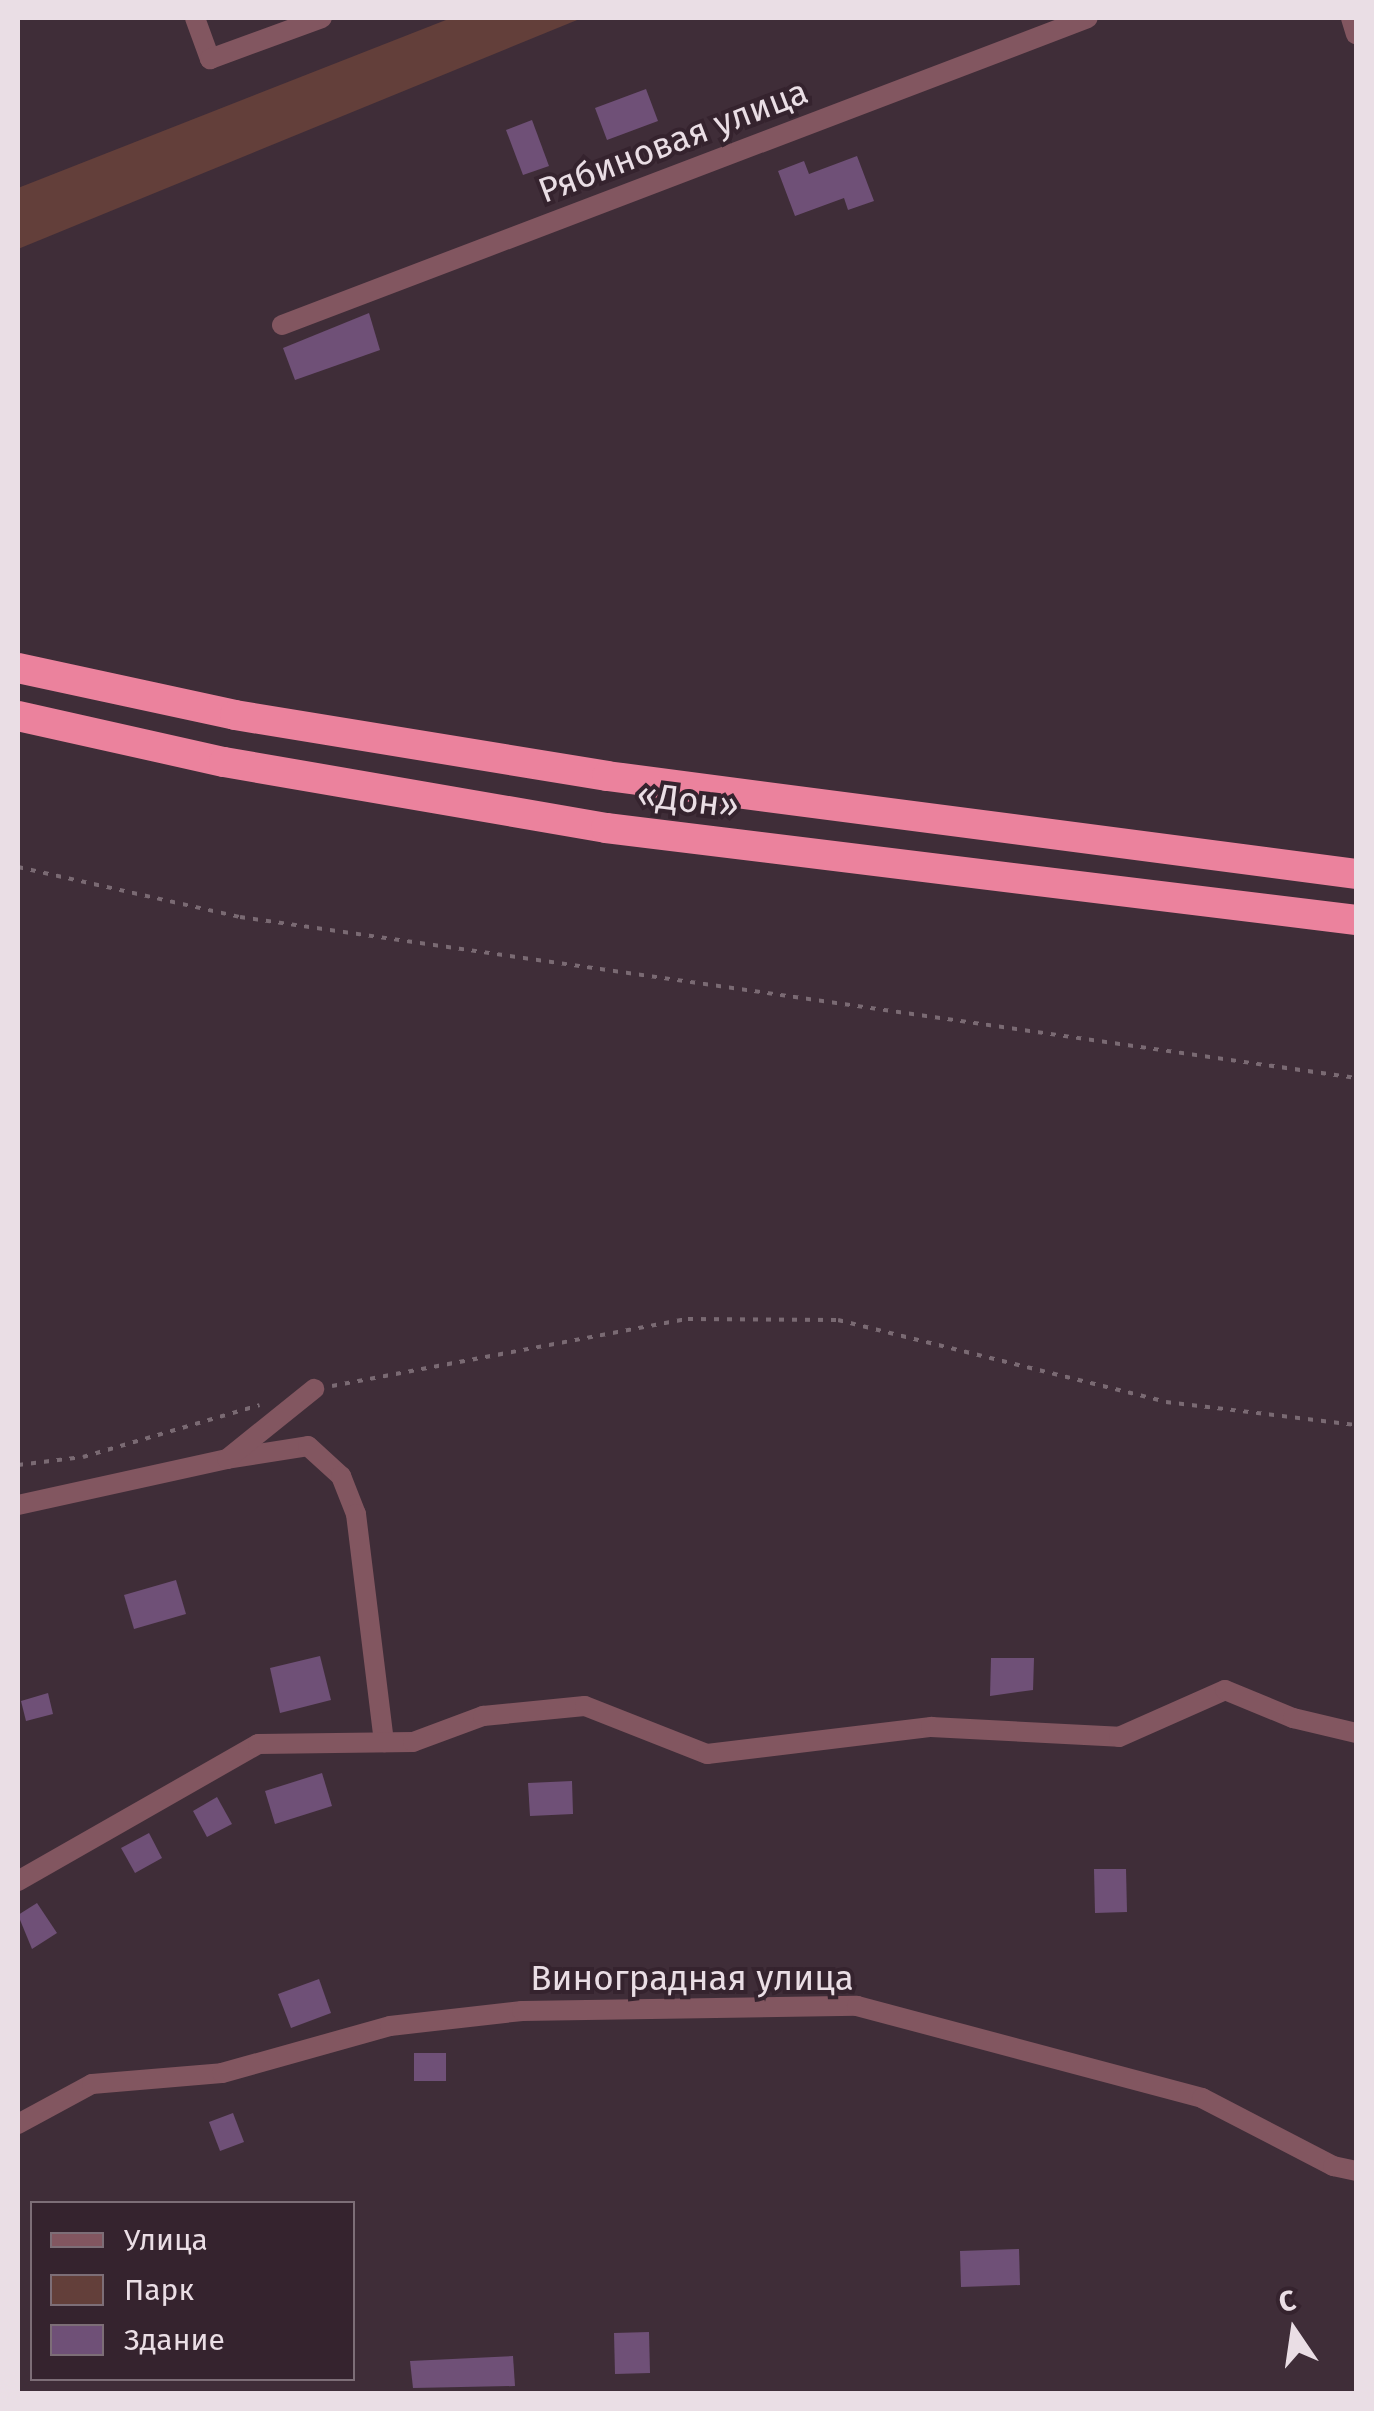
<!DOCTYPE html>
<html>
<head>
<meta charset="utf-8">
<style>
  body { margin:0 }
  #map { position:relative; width:1374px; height:2411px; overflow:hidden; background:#3f2d38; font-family:"Fira Sans",sans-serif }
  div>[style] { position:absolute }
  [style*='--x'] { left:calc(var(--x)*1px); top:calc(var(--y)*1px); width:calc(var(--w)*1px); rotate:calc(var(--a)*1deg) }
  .green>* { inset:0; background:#633f3a }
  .building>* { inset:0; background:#6f5077 }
  .path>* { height:4px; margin-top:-2px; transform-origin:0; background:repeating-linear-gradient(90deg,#7a6a73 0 5px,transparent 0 13px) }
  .minor>* { height:20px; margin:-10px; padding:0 10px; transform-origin:10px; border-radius:10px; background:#825660 }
  .motorway>* { height:30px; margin:-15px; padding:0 15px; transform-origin:15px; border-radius:15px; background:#eb829d }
  span { translate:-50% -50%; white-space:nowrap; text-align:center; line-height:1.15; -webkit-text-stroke:8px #35232e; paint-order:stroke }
  .street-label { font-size:35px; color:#eadee5 }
  .frame { position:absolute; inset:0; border:20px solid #eadee5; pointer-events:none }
  .legend { position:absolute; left:30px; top:2201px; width:325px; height:180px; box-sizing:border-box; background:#35232e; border:2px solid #7d6e77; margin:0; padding:12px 18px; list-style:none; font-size:30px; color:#eadee5 }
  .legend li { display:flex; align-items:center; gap:20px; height:50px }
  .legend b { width:50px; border:2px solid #7d6e77 }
  .north { position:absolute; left:1244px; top:2281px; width:100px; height:100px; -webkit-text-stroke:8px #35232e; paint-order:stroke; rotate:347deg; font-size:28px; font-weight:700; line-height:40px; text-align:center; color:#eadee5 }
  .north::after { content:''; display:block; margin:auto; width:35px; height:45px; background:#eadee5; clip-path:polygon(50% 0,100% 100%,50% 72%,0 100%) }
</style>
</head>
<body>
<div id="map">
  <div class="green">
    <i style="clip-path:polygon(451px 18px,582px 18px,18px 249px,18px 188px)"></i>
  </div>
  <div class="building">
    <i style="clip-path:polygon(646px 89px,658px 121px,607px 140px,595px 108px)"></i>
    <i style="clip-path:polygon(532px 120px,549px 166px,523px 175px,506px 130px)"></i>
    <i style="clip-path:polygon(857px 156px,874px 201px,848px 210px,844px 198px,795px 216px,778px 171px,804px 161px,809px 174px)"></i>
    <i style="clip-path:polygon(369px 313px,380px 350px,295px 380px,283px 348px)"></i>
    <i style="clip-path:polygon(176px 1580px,186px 1614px,134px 1629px,124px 1595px)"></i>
    <i style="clip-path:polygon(320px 1656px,331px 1700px,280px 1713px,270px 1668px)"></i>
    <i style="clip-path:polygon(991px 1658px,1034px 1658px,1033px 1690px,990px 1696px)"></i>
    <i style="clip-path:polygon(48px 1693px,53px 1714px,26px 1721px,21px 1701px)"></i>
    <i style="clip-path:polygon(322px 1773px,332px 1806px,275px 1824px,265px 1791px)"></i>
    <i style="clip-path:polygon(572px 1781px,573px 1814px,530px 1816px,528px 1783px)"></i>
    <i style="clip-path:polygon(217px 1797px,232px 1824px,207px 1837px,193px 1811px)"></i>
    <i style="clip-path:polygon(149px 1833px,162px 1858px,135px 1873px,121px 1848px)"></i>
    <i style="clip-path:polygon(1094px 1869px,1126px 1869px,1127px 1912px,1095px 1913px)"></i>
    <i style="clip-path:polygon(37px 1903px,57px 1933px,32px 1949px,18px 1915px)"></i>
    <i style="clip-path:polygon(319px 1979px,331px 2013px,291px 2028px,278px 1994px)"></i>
    <i style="clip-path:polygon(414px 2053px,446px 2053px,446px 2081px,414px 2081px)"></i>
    <i style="clip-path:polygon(233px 2113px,244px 2142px,220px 2151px,209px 2122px)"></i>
    <i style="clip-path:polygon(1019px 2249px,1020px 2285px,961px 2287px,960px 2251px)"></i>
    <i style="clip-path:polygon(649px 2332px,650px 2373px,615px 2374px,614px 2333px)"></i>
    <i style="clip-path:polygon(513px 2356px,515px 2386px,413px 2388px,410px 2361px)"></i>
  </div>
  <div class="path">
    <i style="--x:18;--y:867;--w:228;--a:12.7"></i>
    <i style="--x:240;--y:917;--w:1128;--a:8.21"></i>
    <i style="--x:332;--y:1386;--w:362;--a:-10.7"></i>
    <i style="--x:688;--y:1319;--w:150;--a:0.4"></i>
    <i style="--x:838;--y:1320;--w:338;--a:14"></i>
    <i style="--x:1166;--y:1402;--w:191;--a:6.9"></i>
    <i style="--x:18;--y:1465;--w:65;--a:-7"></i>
    <i style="--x:83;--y:1457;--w:184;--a:-16.4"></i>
  </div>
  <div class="minor">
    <i style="--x:195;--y:18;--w:44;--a:69.9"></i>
    <i style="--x:210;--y:59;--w:119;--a:-20.1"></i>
    <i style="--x:1351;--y:18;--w:17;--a:73"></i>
    <i style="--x:282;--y:325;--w:862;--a:-20.85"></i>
    <i style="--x:227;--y:1459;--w:82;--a:-9.1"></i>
    <i style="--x:308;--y:1446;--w:45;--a:42.3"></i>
    <i style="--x:341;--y:1476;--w:41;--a:68.5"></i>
    <i style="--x:356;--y:1514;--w:230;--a:83"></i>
    <i style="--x:18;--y:1505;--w:214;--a:-12.4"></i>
    <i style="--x:227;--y:1459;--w:112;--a:-38.8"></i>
    <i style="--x:18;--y:1881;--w:276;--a:-29.7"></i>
    <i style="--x:258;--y:1744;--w:155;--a:-0.7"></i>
    <i style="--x:413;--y:1742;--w:75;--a:-20.4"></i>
    <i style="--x:483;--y:1716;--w:102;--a:-5.6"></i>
    <i style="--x:585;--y:1706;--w:131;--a:21.5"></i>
    <i style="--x:707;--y:1754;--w:226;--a:-6.9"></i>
    <i style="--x:931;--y:1727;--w:188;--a:3"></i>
    <i style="--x:1119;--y:1737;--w:116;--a:-23.9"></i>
    <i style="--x:1225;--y:1690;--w:74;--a:22.4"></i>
    <i style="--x:1293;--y:1718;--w:65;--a:13.4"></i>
    <i style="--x:18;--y:2124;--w:84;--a:-28.4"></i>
    <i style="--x:92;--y:2084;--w:130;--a:-4.8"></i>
    <i style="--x:222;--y:2073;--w:174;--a:-15.6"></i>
    <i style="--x:390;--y:2026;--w:133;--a:-6.5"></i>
    <i style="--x:522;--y:2011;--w:335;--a:-0.9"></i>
    <i style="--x:857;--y:2006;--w:357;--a:14.9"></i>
    <i style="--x:1202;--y:2098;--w:148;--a:27.4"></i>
    <i style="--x:1333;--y:2166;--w:24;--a:12"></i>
  </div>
  <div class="motorway">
    <i style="--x:18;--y:668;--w:222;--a:12.2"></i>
    <i style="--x:235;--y:715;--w:377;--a:9.3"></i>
    <i style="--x:607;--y:776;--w:755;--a:7.45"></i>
    <i style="--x:18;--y:716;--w:211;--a:12.6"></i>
    <i style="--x:224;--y:762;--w:388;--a:9.8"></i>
    <i style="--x:606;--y:828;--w:756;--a:6.99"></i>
  </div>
  <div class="street-label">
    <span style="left:673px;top:141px;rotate:-21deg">Рябиновая улица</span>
    <span style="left:688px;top:800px;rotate:7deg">«Дон»</span>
    <span style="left:692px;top:1978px">Виноградная улица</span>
  </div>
  <div class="frame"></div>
  <ul class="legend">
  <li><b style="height:12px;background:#825660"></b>Улица</li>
  <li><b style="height:28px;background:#633f3a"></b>Парк</li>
  <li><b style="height:28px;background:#6f5077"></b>Здание</li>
  </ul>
  <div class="north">С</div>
</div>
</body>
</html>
